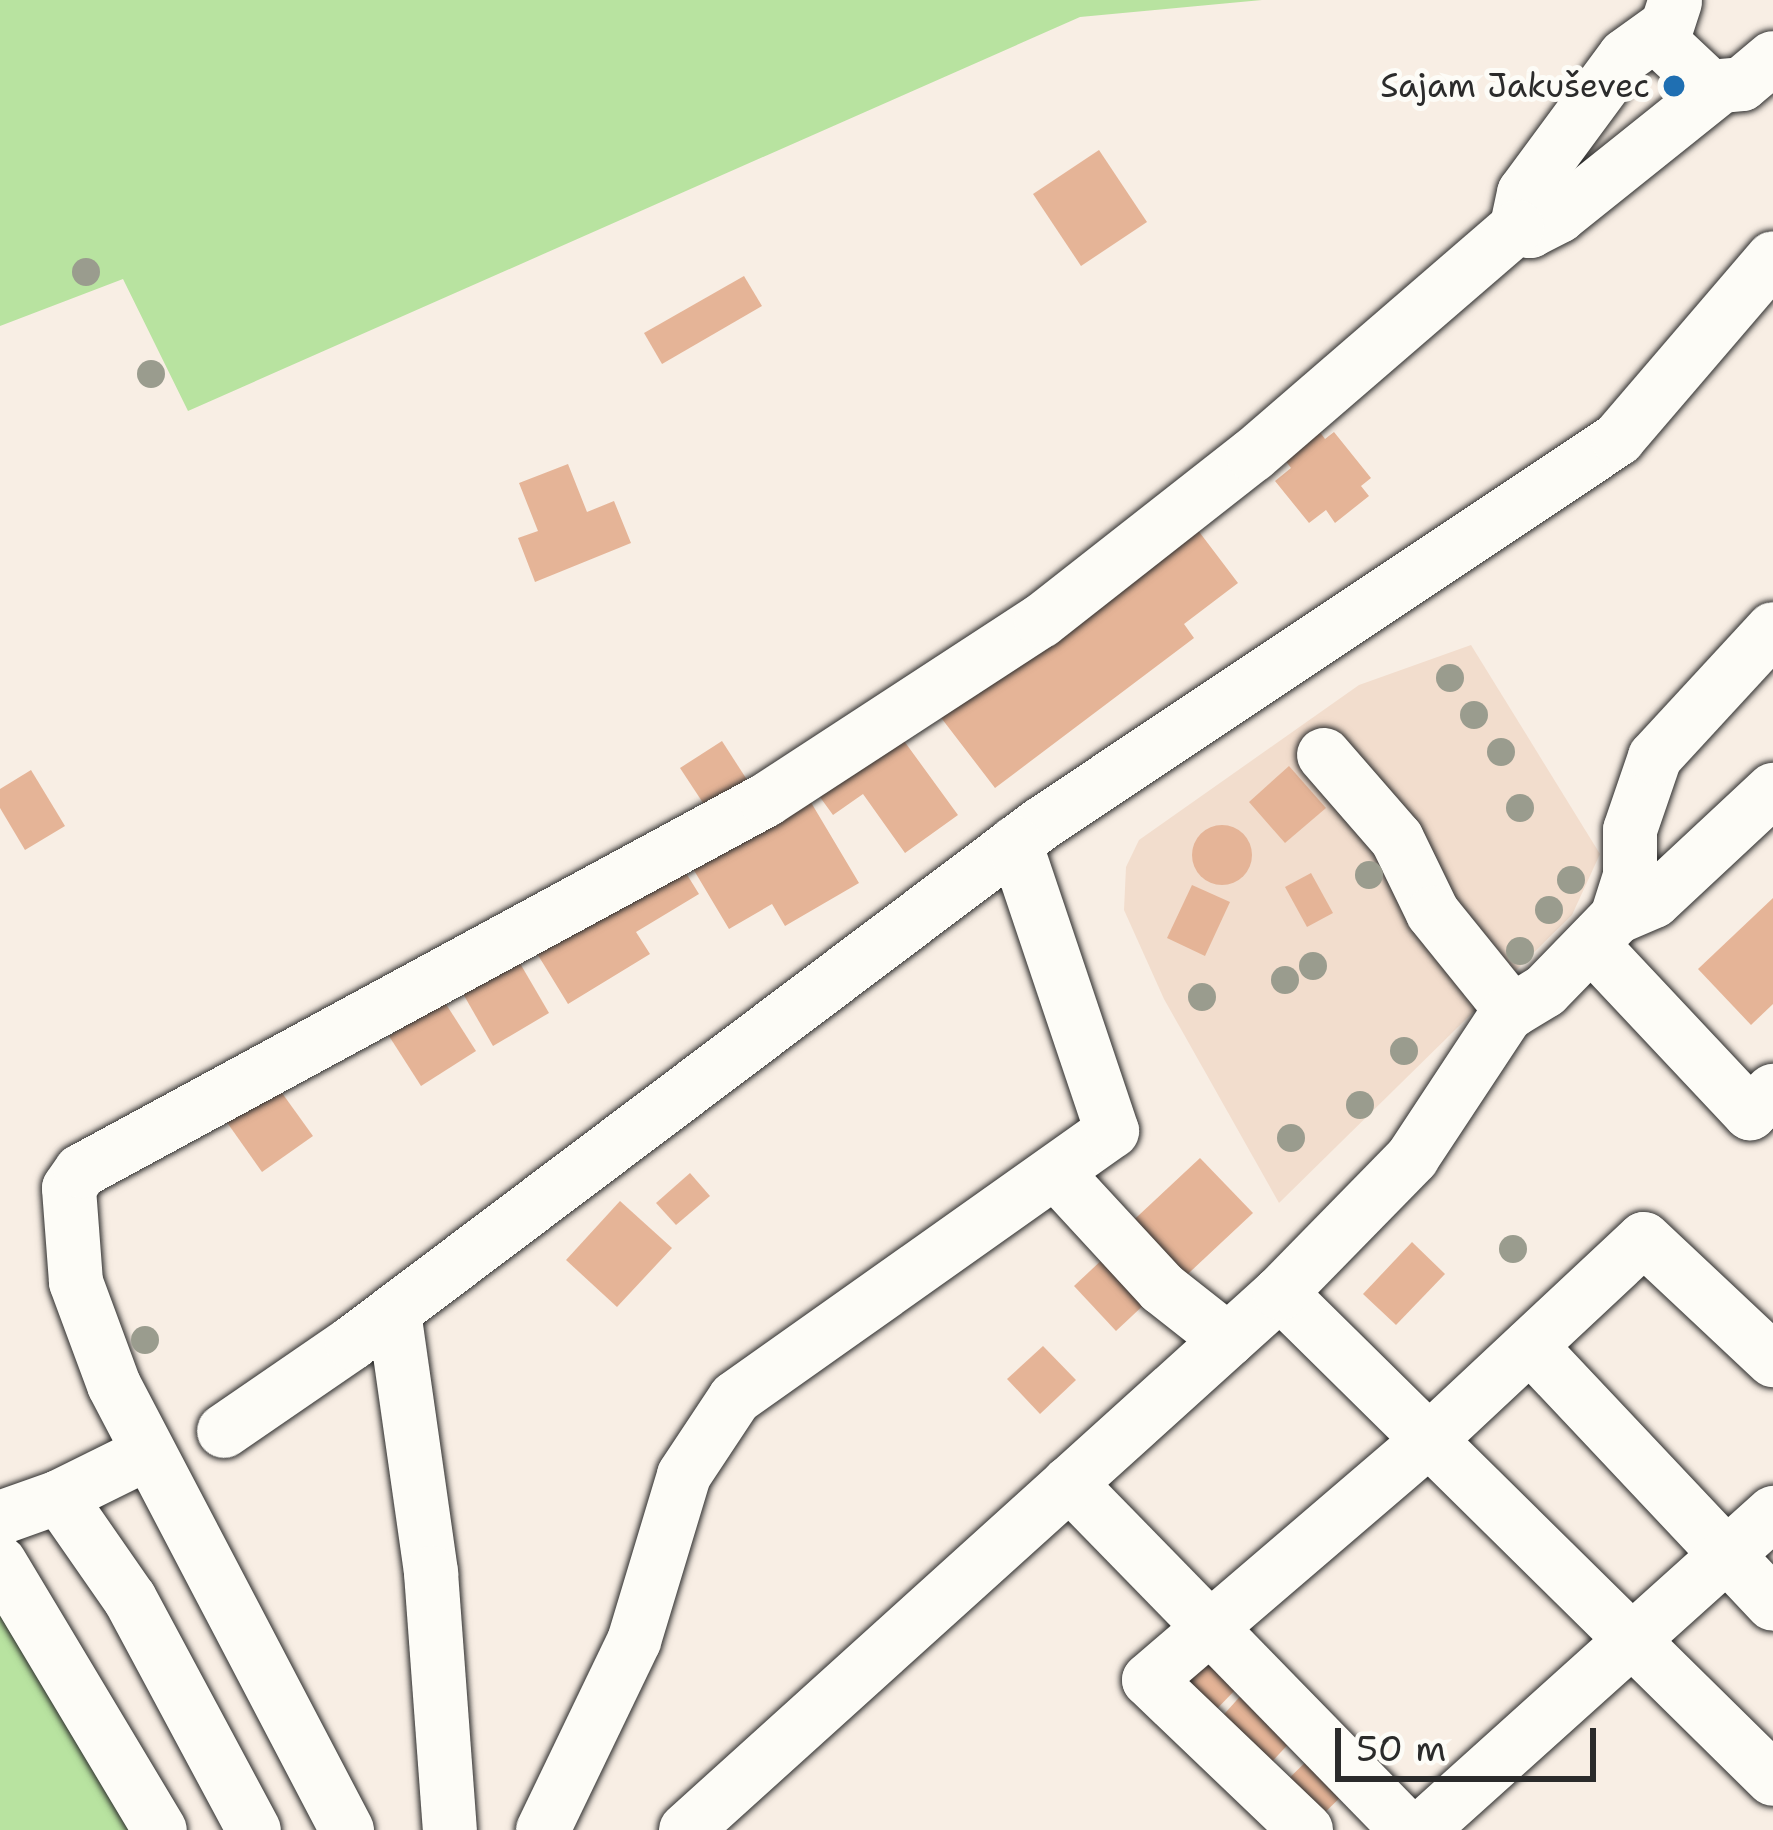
<!DOCTYPE html>
<html>
<head>
<meta charset="utf-8">
<style>
  body { margin:0 }
  #map { position:relative; width:1773px; height:1830px; overflow:hidden; background:#f8eee4; font-family:"Shantell Sans",sans-serif }
  div>[style] { position:absolute }
  [style*='--x'] { left:calc(var(--x)*1px); top:calc(var(--y)*1px); width:calc(var(--w)*1px); rotate:calc(var(--a)*1deg) }
  .built>* { inset:0; background:#f2ddcd }
  .green>* { inset:0; background:#b8e3a0 }
  .building>* { inset:0; background:#e5b497 }
  .round { border-radius:50% }
  .roads { filter:drop-shadow(0 0 3px #2b2b2b) drop-shadow(0 0 3px #2b2b2b) }
  .minor>* { height:54px; margin:-27px; padding:0 27px; transform-origin:27px; border-radius:27px; background:#fdfcf7 }
  .trees>* { width:28px; height:28px; margin:-14px; border-radius:50%; background:#9a9c8e }
  .dots>* { width:33px; height:33px; translate:-50% -50%; box-sizing:border-box; border:6px solid #fdfcf7; border-radius:50% }
  span { translate:-50% -50%; white-space:nowrap; text-align:center; line-height:1.15; -webkit-text-stroke:10px #fdfcf7; paint-order:stroke }
  .poi-label { font-size:33px; color:#2b2b2b }
  .right { translate:-100% -50%; text-align:right }
  .scale { position:absolute; left:1335px; top:1728px; width:261px; height:54px; box-sizing:border-box; border:6px solid #2b2b2b; border-top:0; padding-left:15px; font-size:36px; line-height:42px; white-space:nowrap; color:#2b2b2b; -webkit-text-stroke:9px #fdfcf7; paint-order:stroke }
</style>
</head>
<body>
<div id="map">
  <div class="built">
    <i style="clip-path:polygon(1471px 645px,1600px 854px,1572px 915px,1279px 1203px,1164px 999px,1124px 910px,1126px 867px,1139px 840px,1359px 685px)"></i>
  </div>
  <div class="green">
    <i style="clip-path:polygon(0 0,1262px 0,1080px 17px,188px 411px,123px 279px,0 326px)"></i>
    <i style="clip-path:polygon(0 1595px,144px 1830px,0 1830px)"></i>
  </div>
  <div class="building">
    <i style="clip-path:polygon(1099px 150px,1147px 222px,1081px 266px,1033px 194px)"></i>
    <i style="clip-path:polygon(744px 276px,762px 306px,662px 364px,644px 333px)"></i>
    <i style="clip-path:polygon(1317px 428px,1325px 439px,1334px 432px,1371px 478px,1361px 486px,1369px 496px,1335px 523px,1326px 510px,1309px 523px,1275px 481px,1291px 468px,1282px 456px)"></i>
    <i style="clip-path:polygon(568px 464px,587px 512px,614px 501px,631px 543px,535px 582px,518px 538px,538px 531px,519px 483px)"></i>
    <i style="clip-path:polygon(1194px 525px,1238px 583px,1184px 624px,1194px 638px,995px 788px,939px 715px)"></i>
    <i style="clip-path:polygon(899px 734px,958px 815px,905px 853px,863px 794px,833px 815px,817px 793px)"></i>
    <i style="clip-path:polygon(722px 741px,751px 786px,709px 812px,680px 768px)"></i>
    <i style="clip-path:polygon(1289px 766px,1326px 808px,1285px 843px,1249px 802px)"></i>
    <i style="clip-path:polygon(31px 770px,65px 826px,25px 850px,0 808px,0 789px)"></i>
    <i style="clip-path:polygon(806px 794px,859px 883px,785px 926px,772px 904px,729px 929px,689px 862px)"></i>
    <i class="round" style="left:1192px;top:825px;width:60px;height:60px"></i>
    <i style="clip-path:polygon(678px 860px,699px 894px,636px 932px,650px 954px,568px 1004px,533px 947px)"></i>
    <i style="clip-path:polygon(1311px 873px,1333px 913px,1307px 927px,1285px 887px)"></i>
    <i style="clip-path:polygon(1192px 885px,1230px 902px,1205px 956px,1167px 938px)"></i>
    <i style="clip-path:polygon(1773px 898px,1773px 1004px,1751px 1025px,1698px 969px)"></i>
    <i style="clip-path:polygon(514px 953px,549px 1013px,493px 1046px,458px 985px)"></i>
    <i style="clip-path:polygon(444px 1001px,476px 1051px,421px 1086px,389px 1036px)"></i>
    <i style="clip-path:polygon(277px 1086px,313px 1136px,262px 1172px,226px 1121px)"></i>
    <i style="clip-path:polygon(1200px 1158px,1253px 1213px,1175px 1286px,1123px 1230px)"></i>
    <i style="clip-path:polygon(690px 1173px,710px 1196px,676px 1225px,656px 1203px)"></i>
    <i style="clip-path:polygon(620px 1201px,672px 1248px,617px 1307px,566px 1260px)"></i>
    <i style="clip-path:polygon(1412px 1242px,1445px 1274px,1396px 1325px,1363px 1294px)"></i>
    <i style="clip-path:polygon(1106px 1256px,1148px 1301px,1116px 1331px,1074px 1286px)"></i>
    <i style="clip-path:polygon(1043px 1346px,1076px 1380px,1040px 1414px,1007px 1379px)"></i>
    <i style="clip-path:polygon(1200px 1650px,1239px 1686px,1208px 1718px,1170px 1682px)"></i>
    <i style="clip-path:polygon(1244px 1692px,1294px 1738px,1267px 1767px,1218px 1721px)"></i>
    <i style="clip-path:polygon(1317px 1751px,1352px 1786px,1315px 1822px,1280px 1787px)"></i>
  </div>
  <div class="roads">
    <div class="minor">
      <i style="--x:1675;--y:2;--w:42;--a:108"></i>
      <i style="--x:1662;--y:42;--w:66;--a:43.2"></i>
      <i style="--x:1710;--y:87;--w:32;--a:-5"></i>
      <i style="--x:1742;--y:84;--w:40;--a:-40"></i>
      <i style="--x:1664;--y:28;--w:48;--a:144.3"></i>
      <i style="--x:1625;--y:56;--w:170;--a:126.4"></i>
      <i style="--x:1524;--y:193;--w:35;--a:102"></i>
      <i style="--x:1517;--y:227;--w:14;--a:17"></i>
      <i style="--x:1530;--y:231;--w:33;--a:-27"></i>
      <i style="--x:1559;--y:216;--w:208;--a:-38.7"></i>
      <i style="--x:1324;--y:755;--w:111;--a:49"></i>
      <i style="--x:1397;--y:839;--w:82;--a:64.1"></i>
      <i style="--x:1433;--y:913;--w:126;--a:51.1"></i>
      <i style="--x:1617;--y:917;--w:40;--a:-23.4"></i>
      <i style="--x:1654;--y:901;--w:163;--a:-43"></i>
      <i style="--x:1592;--y:945;--w:231;--a:46.8"></i>
      <i style="--x:1750;--y:1113;--w:32;--a:-44"></i>
      <i style="--x:1055;--y:1172;--w:158;--a:47.3"></i>
      <i style="--x:1162;--y:1288;--w:84;--a:38.2"></i>
      <i style="--x:1280;--y:1293;--w:692;--a:44.59"></i>
      <i style="--x:394;--y:1312;--w:264;--a:81.9"></i>
      <i style="--x:431;--y:1573;--w:258;--a:85.8"></i>
      <i style="--x:1530;--y:1346;--w:354;--a:46.7"></i>
      <i style="--x:224;--y:1431;--w:155;--a:-34.5"></i>
      <i style="--x:352;--y:1343;--w:863;--a:-36.99"></i>
      <i style="--x:1041;--y:824;--w:694;--a:-33.71"></i>
      <i style="--x:1618;--y:439;--w:238;--a:-49.4"></i>
      <i style="--x:1069;--y:1483;--w:485;--a:45.7"></i>
      <i style="--x:59;--y:1497;--w:97;--a:-26.3"></i>
      <i style="--x:0;--y:1518;--w:63;--a:-19.6"></i>
      <i style="--x:59;--y:1497;--w:124;--a:55.2"></i>
      <i style="--x:130;--y:1599;--w:262;--a:61.8"></i>
      <i style="--x:0;--y:1563;--w:311;--a:59.1"></i>
      <i style="--x:347;--y:1830;--w:502;--a:-117.64"></i>
      <i style="--x:114;--y:1385;--w:110;--a:-110.3"></i>
      <i style="--x:76;--y:1282;--w:94;--a:-94.3"></i>
      <i style="--x:69;--y:1188;--w:21;--a:-55"></i>
      <i style="--x:81;--y:1171;--w:779;--a:-28.44"></i>
      <i style="--x:766;--y:800;--w:328;--a:-33.1"></i>
      <i style="--x:1041;--y:621;--w:269;--a:-38.1"></i>
      <i style="--x:1253;--y:455;--w:349;--a:-40.8"></i>
      <i style="--x:543;--y:1830;--w:210;--a:-64.3"></i>
      <i style="--x:634;--y:1641;--w:173;--a:-73.2"></i>
      <i style="--x:684;--y:1475;--w:92;--a:-56.5"></i>
      <i style="--x:735;--y:1398;--w:462;--a:-35.3"></i>
      <i style="--x:1112;--y:1131;--w:304;--a:-108.6"></i>
      <i style="--x:686;--y:1830;--w:801;--a:-42.11"></i>
      <i style="--x:1280;--y:1293;--w:189;--a:-45.6"></i>
      <i style="--x:1412;--y:1158;--w:173;--a:-56.6"></i>
      <i style="--x:1507;--y:1014;--w:44;--a:-31.2"></i>
      <i style="--x:1545;--y:991;--w:103;--a:-45.8"></i>
      <i style="--x:1617;--y:917;--w:43;--a:-72.4"></i>
      <i style="--x:1630;--y:876;--w:46;--a:-90"></i>
      <i style="--x:1630;--y:830;--w:77;--a:-71.1"></i>
      <i style="--x:1655;--y:757;--w:174;--a:-47.3"></i>
      <i style="--x:1306;--y:1830;--w:217;--a:-136.3"></i>
      <i style="--x:1149;--y:1680;--w:369;--a:-40.6"></i>
      <i style="--x:1429;--y:1440;--w:294;--a:-43.1"></i>
      <i style="--x:1644;--y:1239;--w:177;--a:43.2"></i>
      <i style="--x:1421;--y:1830;--w:474;--a:-42"></i>
    </div>
  </div>
  <div class="trees">
    <i style="left:86px;top:272px"></i>
    <i style="left:151px;top:374px"></i>
    <i style="left:1450px;top:678px"></i>
    <i style="left:1474px;top:715px"></i>
    <i style="left:1501px;top:752px"></i>
    <i style="left:1520px;top:808px"></i>
    <i style="left:1369px;top:875px"></i>
    <i style="left:1571px;top:880px"></i>
    <i style="left:1549px;top:910px"></i>
    <i style="left:1520px;top:951px"></i>
    <i style="left:1313px;top:966px"></i>
    <i style="left:1285px;top:980px"></i>
    <i style="left:1202px;top:997px"></i>
    <i style="left:1404px;top:1051px"></i>
    <i style="left:1360px;top:1105px"></i>
    <i style="left:1291px;top:1138px"></i>
    <i style="left:1513px;top:1249px"></i>
    <i style="left:145px;top:1340px"></i>
  </div>
  <div class="dots">
    <i style="left:1674px;top:86px;background:#1f6fb2"></i>
  </div>
  <div class="poi-label">
    <span class="right" style="left:1650px;top:86px">Sajam Jakuševec</span>
  </div>
  <div class="scale">50 m</div>
</div>
</body>
</html>
